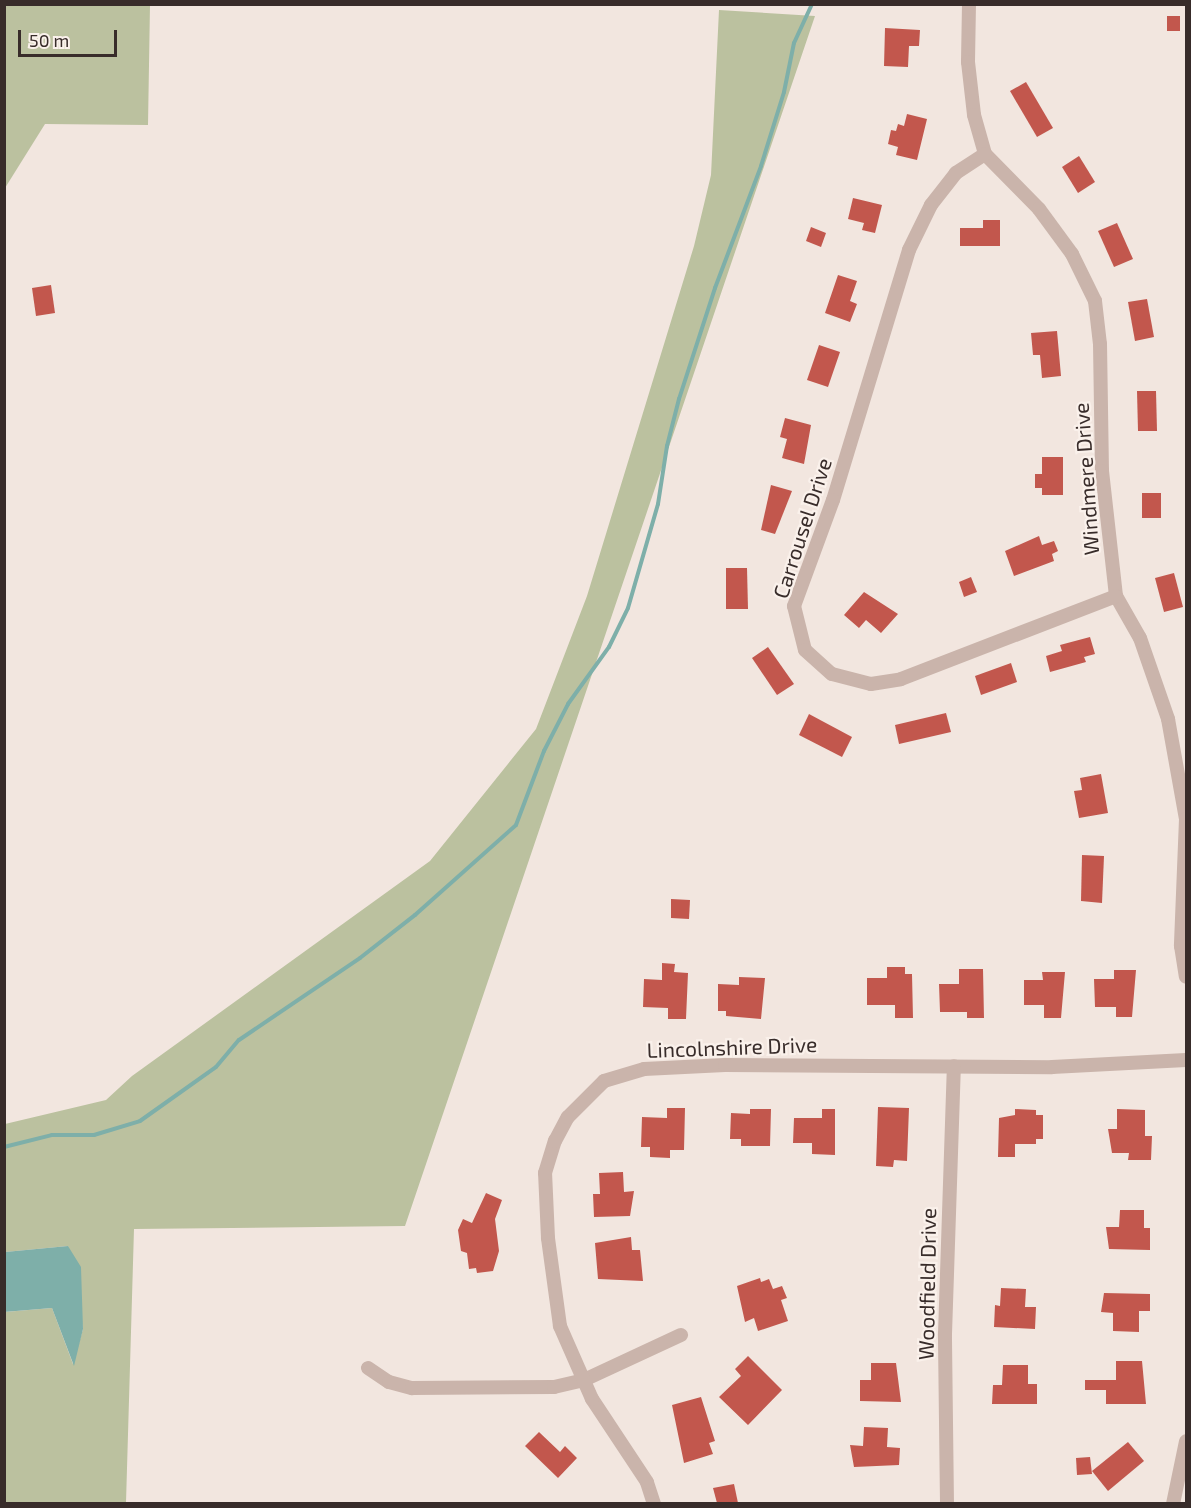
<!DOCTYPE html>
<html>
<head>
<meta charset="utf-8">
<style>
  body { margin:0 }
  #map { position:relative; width:1191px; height:1508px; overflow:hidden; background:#f2e6df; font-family:"Exo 2",sans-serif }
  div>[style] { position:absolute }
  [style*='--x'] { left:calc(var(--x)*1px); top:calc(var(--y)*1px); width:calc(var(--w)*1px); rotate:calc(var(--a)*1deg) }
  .green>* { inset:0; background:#bbc19f }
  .water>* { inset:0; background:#7eafa9 }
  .stream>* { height:4px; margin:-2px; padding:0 2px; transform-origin:2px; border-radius:2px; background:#7eafa9 }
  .building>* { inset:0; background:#c2574d }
  .minor>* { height:14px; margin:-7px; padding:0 7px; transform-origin:7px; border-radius:7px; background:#cab4ab }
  span { translate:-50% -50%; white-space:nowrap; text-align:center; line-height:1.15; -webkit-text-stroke:4.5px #faf1eb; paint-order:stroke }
  .street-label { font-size:21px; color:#382c2a }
  .frame { position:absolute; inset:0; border:6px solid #382c2a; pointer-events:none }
  .scale { position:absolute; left:18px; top:30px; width:99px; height:27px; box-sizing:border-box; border:3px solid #382c2a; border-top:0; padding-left:8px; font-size:18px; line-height:21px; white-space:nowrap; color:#382c2a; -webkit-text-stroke:4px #faf1eb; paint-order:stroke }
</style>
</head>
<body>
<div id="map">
  <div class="green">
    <i style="clip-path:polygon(5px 4px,150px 5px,148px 125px,45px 124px,5px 188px)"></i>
    <i style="clip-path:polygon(719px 10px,815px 16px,405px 1226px,134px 1229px,126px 1503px,5px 1504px,5px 1312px,52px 1308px,73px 1364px,83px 1329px,68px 1246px,5px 1252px,5px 1124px,106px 1100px,132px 1076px,430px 861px,536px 729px,587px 596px,694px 246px,711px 175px)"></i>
  </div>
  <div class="water">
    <i style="clip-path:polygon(68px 1246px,81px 1267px,83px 1329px,74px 1366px,52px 1308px,4px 1312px,5px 1252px)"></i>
  </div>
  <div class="stream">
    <i style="--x:4;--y:1147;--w:49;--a:-14"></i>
    <i style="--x:52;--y:1135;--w:42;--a:0"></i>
    <i style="--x:94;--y:1135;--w:48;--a:-16.9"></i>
    <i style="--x:140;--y:1121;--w:93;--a:-35.4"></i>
    <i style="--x:216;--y:1067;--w:35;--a:-50"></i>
    <i style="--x:239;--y:1040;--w:146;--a:-34.1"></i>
    <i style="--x:360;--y:958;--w:70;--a:-38"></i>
    <i style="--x:415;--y:915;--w:135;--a:-41.7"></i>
    <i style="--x:516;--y:825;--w:79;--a:-69.3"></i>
    <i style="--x:544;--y:751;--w:53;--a:-62.9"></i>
    <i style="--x:568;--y:704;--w:70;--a:-54.3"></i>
    <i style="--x:609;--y:647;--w:43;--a:-64"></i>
    <i style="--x:628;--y:608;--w:108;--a:-73.9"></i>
    <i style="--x:658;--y:504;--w:59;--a:-81.2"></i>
    <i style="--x:667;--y:446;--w:49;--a:-75.7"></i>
    <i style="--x:679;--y:399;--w:117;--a:-72"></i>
    <i style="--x:715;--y:288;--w:130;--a:-69.3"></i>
    <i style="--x:761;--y:166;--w:77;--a:-72.7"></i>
    <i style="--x:784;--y:92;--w:50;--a:-78.5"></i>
    <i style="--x:794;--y:43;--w:43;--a:-65.2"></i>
  </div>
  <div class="building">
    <i style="clip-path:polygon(1167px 16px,1180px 16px,1180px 31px,1167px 31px)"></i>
    <i style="clip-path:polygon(885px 28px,920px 30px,919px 46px,909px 46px,908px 67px,884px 66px)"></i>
    <i style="clip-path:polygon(1026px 82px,1053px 128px,1037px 137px,1010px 91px)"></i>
    <i style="clip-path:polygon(907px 114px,927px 119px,917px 160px,896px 155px,898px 147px,888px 144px,891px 130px,896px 131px,898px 124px,904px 126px)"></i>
    <i style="clip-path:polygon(1079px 156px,1095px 182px,1078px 193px,1062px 167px)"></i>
    <i style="clip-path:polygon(853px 198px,882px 205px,875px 233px,862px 230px,864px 223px,848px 219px)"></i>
    <i style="clip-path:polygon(983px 220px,1000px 220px,1000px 246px,960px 246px,960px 228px,983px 228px)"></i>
    <i style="clip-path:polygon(1117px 223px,1133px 259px,1114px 267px,1098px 231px)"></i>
    <i style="clip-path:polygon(811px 227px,826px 233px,821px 247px,806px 241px)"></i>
    <i style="clip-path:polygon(838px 275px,857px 281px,850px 301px,857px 304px,850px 322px,825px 313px)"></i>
    <i style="clip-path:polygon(51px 285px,55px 313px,36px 316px,32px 288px)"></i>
    <i style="clip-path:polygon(1147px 299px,1154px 337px,1135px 341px,1128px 302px)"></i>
    <i style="clip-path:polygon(1057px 331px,1061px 376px,1042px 378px,1040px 355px,1033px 355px,1031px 333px)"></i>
    <i style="clip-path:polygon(819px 345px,840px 352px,828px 387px,807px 380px)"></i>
    <i style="clip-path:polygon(1137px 391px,1156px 391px,1157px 431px,1138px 431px)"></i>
    <i style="clip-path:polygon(785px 418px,811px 425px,804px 464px,782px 458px,787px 439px,780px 437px)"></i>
    <i style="clip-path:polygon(1042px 457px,1063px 457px,1063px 495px,1042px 495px,1042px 488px,1035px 488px,1035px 474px,1042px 474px)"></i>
    <i style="clip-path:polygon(771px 485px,792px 491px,775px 534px,761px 530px)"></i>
    <i style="clip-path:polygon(1142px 493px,1161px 493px,1161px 518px,1142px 518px)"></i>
    <i style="clip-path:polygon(1039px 536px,1042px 545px,1054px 541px,1058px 551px,1052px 554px,1054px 561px,1014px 576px,1005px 551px)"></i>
    <i style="clip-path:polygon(726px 568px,747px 568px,748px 609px,726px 609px)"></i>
    <i style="clip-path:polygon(1174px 573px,1183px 607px,1164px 612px,1155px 578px)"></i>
    <i style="clip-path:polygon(971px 577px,977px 592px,964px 597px,959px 582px)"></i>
    <i style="clip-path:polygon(864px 592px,898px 614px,881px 633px,866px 620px,859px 628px,844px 615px)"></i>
    <i style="clip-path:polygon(1090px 637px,1095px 654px,1084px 657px,1086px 662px,1050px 672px,1046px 656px,1062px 651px,1060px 645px)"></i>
    <i style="clip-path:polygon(768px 647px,794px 684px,777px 695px,752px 658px)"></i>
    <i style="clip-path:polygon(1011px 663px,1017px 682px,981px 695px,975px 676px)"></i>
    <i style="clip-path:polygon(946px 713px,951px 732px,899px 744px,895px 725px)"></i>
    <i style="clip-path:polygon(809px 714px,852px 737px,842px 757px,799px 735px)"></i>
    <i style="clip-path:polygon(1101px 774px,1108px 813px,1079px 818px,1074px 791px,1082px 790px,1080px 778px)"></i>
    <i style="clip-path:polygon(1082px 855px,1104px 856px,1102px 903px,1081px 901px)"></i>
    <i style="clip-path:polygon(671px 899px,690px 900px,689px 919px,671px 918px)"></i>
    <i style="clip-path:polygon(662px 963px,675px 964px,674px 972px,688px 973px,686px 1019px,668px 1019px,668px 1008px,643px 1007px,644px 979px,662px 980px)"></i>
    <i style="clip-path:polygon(887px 967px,905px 967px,905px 974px,912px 974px,913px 1018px,895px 1018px,895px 1005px,867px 1005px,867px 978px,887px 978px)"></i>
    <i style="clip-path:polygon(959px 969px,983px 969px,984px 1018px,967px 1018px,967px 1012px,940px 1012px,939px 984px,959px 984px)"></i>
    <i style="clip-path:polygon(1114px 970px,1136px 970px,1132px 1017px,1116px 1017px,1116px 1007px,1095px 1007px,1094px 979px,1114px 979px)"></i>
    <i style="clip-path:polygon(1042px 972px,1065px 972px,1061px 1018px,1044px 1018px,1044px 1005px,1024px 1005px,1024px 980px,1043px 980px)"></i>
    <i style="clip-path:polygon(739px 977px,765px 978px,761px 1019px,726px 1016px,726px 1011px,718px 1011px,718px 984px,739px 985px)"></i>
    <i style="clip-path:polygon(878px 1107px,909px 1108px,907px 1161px,894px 1160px,893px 1167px,876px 1166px)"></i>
    <i style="clip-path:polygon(667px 1108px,685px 1108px,684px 1150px,670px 1150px,670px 1158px,650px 1157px,650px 1147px,641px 1147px,642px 1117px,667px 1118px)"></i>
    <i style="clip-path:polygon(750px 1109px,771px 1109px,770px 1146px,741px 1146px,741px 1139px,730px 1139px,731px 1113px,750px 1114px)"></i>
    <i style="clip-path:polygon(822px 1109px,835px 1109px,835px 1155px,812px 1154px,812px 1143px,793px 1143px,794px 1118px,822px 1118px)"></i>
    <i style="clip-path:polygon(1015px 1109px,1036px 1110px,1036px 1115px,1043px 1115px,1043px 1139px,1036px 1139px,1036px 1144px,1015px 1144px,1015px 1157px,998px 1157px,999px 1118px,1015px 1115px)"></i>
    <i style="clip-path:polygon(1117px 1109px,1145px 1110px,1145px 1136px,1152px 1136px,1151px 1160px,1128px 1160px,1129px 1153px,1112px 1153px,1108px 1129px,1117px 1129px)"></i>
    <i style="clip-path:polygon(623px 1172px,624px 1192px,634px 1191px,630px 1216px,594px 1217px,593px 1194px,600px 1194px,599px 1173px)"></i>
    <i style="clip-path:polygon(486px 1193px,502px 1200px,495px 1219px,499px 1251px,493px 1271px,477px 1273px,476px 1268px,469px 1269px,467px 1253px,461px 1251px,458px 1230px,463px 1219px,472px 1223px)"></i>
    <i style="clip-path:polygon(1120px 1210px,1144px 1210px,1144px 1228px,1150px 1228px,1150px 1250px,1109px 1249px,1106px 1227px,1119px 1227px)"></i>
    <i style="clip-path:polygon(631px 1237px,632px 1250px,640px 1250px,643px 1281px,598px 1279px,595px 1243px)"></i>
    <i style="clip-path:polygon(760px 1278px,761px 1282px,769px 1279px,773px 1289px,782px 1286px,787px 1298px,781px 1300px,788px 1321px,758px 1331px,754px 1318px,745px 1322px,737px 1286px)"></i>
    <i style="clip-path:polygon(1001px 1288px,1026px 1289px,1025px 1307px,1036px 1307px,1035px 1329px,994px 1327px,995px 1305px,1000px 1306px)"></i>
    <i style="clip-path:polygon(1104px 1293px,1150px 1294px,1150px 1311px,1139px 1311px,1139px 1332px,1113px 1331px,1113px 1313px,1101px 1312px)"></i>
    <i style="clip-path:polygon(748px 1356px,782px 1390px,748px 1425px,719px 1397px,741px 1376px,735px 1369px)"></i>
    <i style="clip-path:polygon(1116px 1361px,1142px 1361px,1146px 1404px,1106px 1404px,1106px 1390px,1085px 1390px,1085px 1380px,1116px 1380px)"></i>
    <i style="clip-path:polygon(871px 1363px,896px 1363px,901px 1402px,860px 1401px,860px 1380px,871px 1380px)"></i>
    <i style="clip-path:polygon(1003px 1365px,1028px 1365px,1028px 1384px,1037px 1384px,1037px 1404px,992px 1404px,993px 1385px,1002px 1385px)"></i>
    <i style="clip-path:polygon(701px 1397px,715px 1441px,709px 1443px,713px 1454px,684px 1463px,672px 1405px)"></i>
    <i style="clip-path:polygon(864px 1427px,888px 1428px,887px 1447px,900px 1448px,899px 1465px,854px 1467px,850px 1445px,863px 1446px)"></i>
    <i style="clip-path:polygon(539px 1432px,560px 1452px,565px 1446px,577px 1458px,558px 1478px,525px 1446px)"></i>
    <i style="clip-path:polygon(1128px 1442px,1144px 1461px,1108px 1491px,1092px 1471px)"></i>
    <i style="clip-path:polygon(1090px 1457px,1092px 1474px,1077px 1475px,1076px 1458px)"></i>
    <i style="clip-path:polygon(734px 1484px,738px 1503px,717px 1503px,713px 1488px)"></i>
  </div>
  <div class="minor">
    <i style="--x:969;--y:4;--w:58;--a:91"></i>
    <i style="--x:968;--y:62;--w:53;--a:83.5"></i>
    <i style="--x:974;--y:115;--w:41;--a:74.2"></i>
    <i style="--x:985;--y:154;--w:77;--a:45.5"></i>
    <i style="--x:1039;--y:209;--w:56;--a:53.7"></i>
    <i style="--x:1072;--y:254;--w:52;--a:63.9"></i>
    <i style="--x:1095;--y:301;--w:43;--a:83.4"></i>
    <i style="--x:1100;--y:344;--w:127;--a:89.1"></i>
    <i style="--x:1102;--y:471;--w:126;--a:83.6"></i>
    <i style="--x:1116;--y:596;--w:48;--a:60.3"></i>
    <i style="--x:1140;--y:638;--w:86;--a:70.9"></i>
    <i style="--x:1168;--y:719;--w:102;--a:79.8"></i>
    <i style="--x:1186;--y:819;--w:127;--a:92.3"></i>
    <i style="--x:1181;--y:946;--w:31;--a:81"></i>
    <i style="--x:985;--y:154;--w:35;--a:147"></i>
    <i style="--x:956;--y:173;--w:41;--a:128"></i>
    <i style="--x:931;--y:205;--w:50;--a:116.1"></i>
    <i style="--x:909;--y:250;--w:261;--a:106.9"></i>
    <i style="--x:833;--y:500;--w:113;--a:110.2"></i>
    <i style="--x:794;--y:606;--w:45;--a:76"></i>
    <i style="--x:805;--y:650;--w:36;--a:42"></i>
    <i style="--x:832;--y:674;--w:40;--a:14.4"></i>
    <i style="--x:871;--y:684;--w:30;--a:-9"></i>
    <i style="--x:901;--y:679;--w:230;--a:-21.1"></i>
    <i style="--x:368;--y:1368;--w:25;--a:34"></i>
    <i style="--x:389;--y:1382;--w:24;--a:15"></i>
    <i style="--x:412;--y:1388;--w:142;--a:-0.4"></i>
    <i style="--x:554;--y:1387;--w:31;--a:-13"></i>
    <i style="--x:584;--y:1380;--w:107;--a:-24.9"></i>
    <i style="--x:654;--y:1504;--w:23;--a:-108"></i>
    <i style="--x:647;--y:1482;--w:100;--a:-123.5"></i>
    <i style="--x:592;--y:1399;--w:80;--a:-113.7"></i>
    <i style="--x:560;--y:1326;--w:89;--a:-97.8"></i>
    <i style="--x:548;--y:1238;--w:65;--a:-92.6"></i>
    <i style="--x:545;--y:1173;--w:34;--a:-73"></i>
    <i style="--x:555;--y:1141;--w:27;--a:-62"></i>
    <i style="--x:568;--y:1117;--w:51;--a:-45"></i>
    <i style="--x:604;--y:1081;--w:42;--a:-16.7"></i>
    <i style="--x:644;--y:1069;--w:81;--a:-2.8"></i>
    <i style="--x:725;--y:1065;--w:327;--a:0.4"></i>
    <i style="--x:1052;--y:1067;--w:134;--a:-3"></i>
    <i style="--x:947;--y:1504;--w:170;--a:-90.7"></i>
    <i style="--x:945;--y:1334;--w:268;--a:-88.1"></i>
    <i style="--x:1173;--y:1504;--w:64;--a:-78.3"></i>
  </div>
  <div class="street-label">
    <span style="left:1086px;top:479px;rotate:-94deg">Windmere Drive</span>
    <span style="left:802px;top:528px;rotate:-72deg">Carrousel Drive</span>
    <span style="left:732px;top:1047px;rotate:-2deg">Lincolnshire Drive</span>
    <span style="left:927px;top:1284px;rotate:-89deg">Woodfield Drive</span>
  </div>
  <div class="frame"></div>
  <div class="scale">50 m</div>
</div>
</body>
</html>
